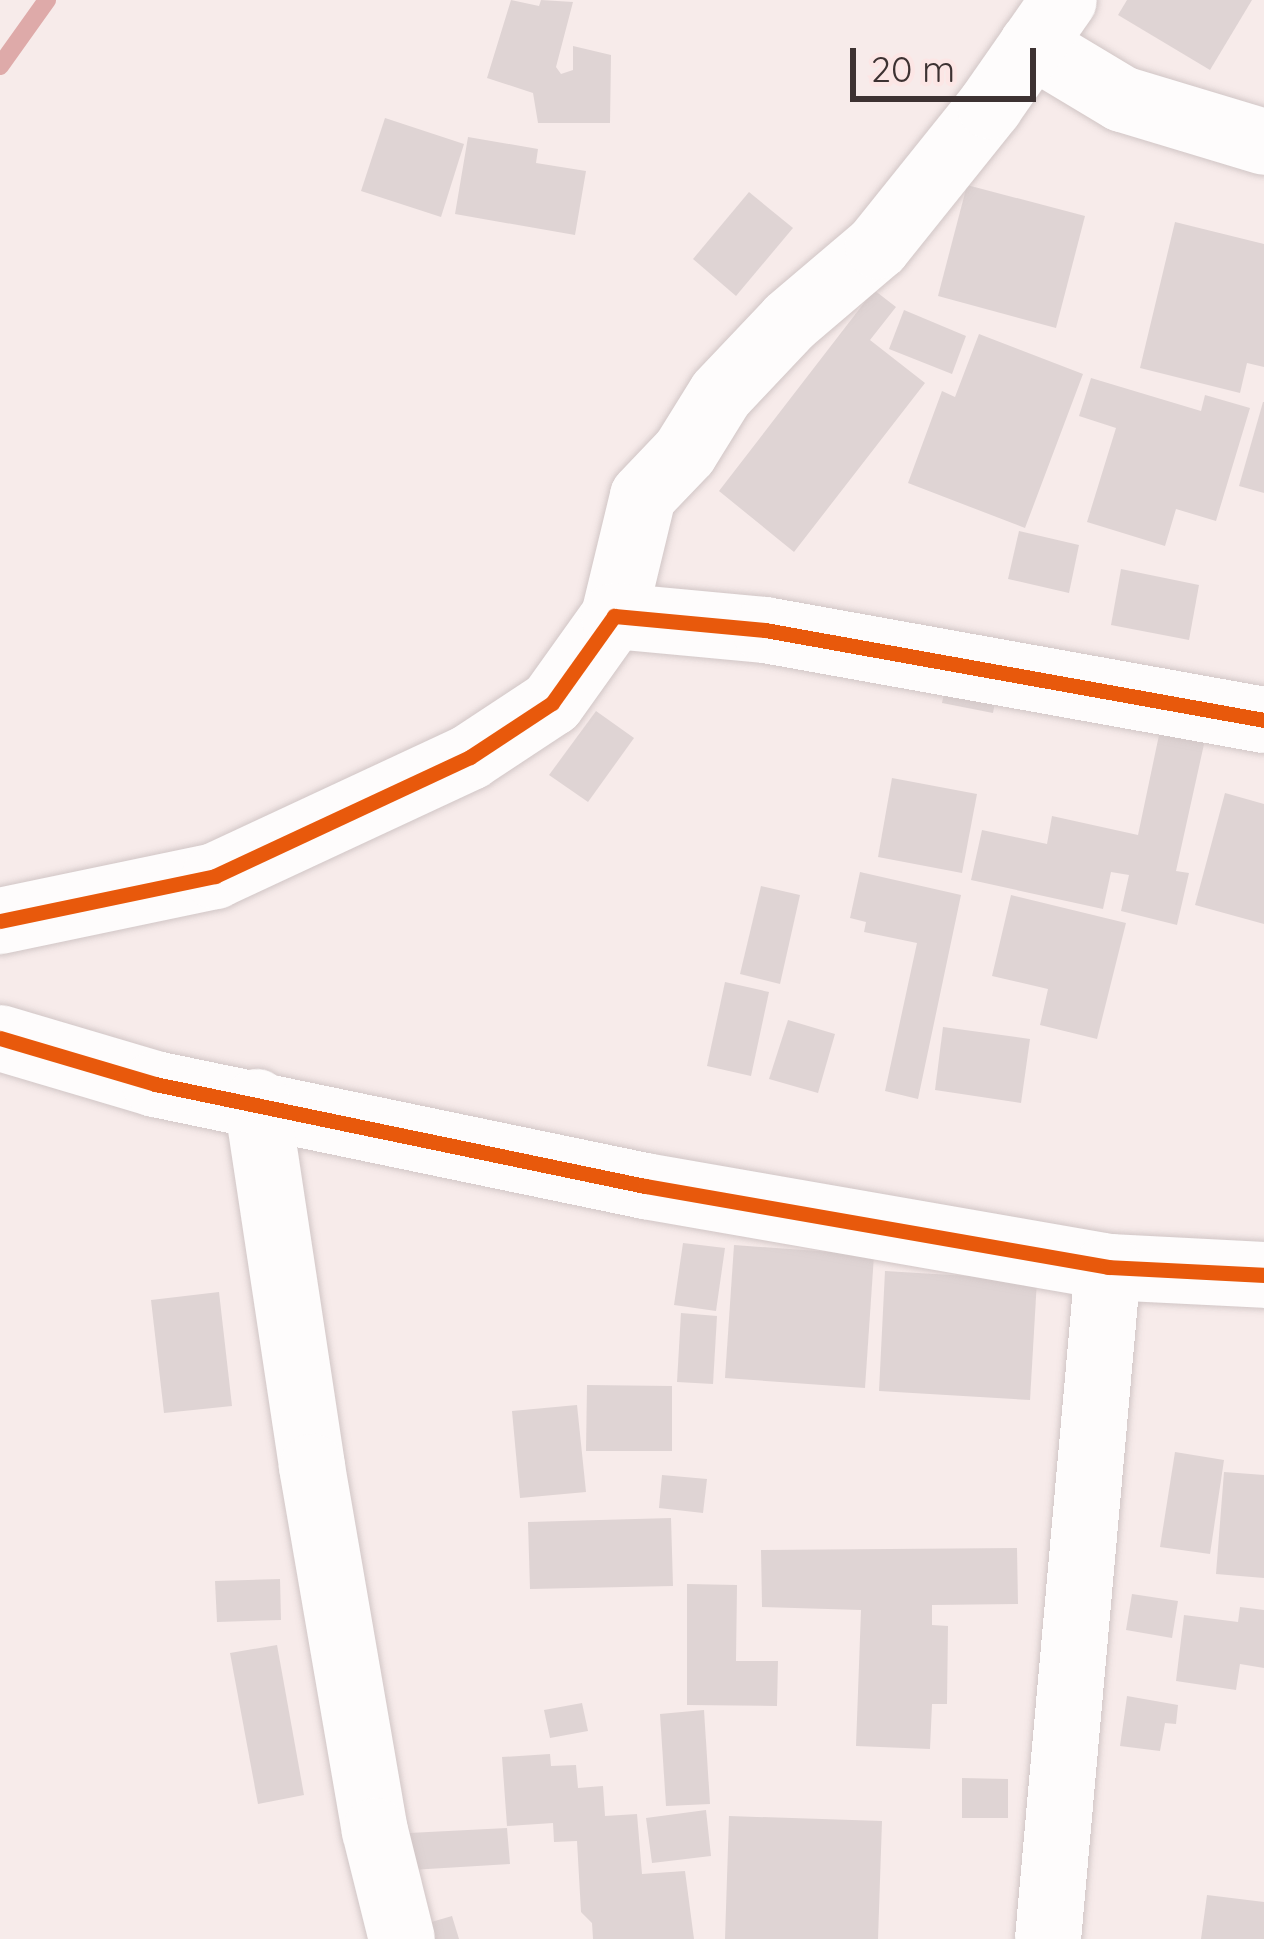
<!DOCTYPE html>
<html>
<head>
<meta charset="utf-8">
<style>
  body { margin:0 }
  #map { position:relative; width:1264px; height:1939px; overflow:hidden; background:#f7ebea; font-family:Quicksand,sans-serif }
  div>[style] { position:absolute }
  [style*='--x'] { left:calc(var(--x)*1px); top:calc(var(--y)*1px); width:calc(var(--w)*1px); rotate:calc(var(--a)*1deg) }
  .stream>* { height:18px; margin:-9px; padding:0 9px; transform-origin:9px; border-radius:9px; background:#deaaa9 }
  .building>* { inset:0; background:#dfd4d4 }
  .roads { filter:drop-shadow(0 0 3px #d1c6c6) drop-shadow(0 0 3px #d1c6c6) }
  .minor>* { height:66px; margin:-33px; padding:0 33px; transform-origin:33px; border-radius:33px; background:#fefcfc }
  .cycleway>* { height:15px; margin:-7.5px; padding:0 7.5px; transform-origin:7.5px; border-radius:7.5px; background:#e8590c }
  span { translate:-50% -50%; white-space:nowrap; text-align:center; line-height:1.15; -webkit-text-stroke:12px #fce6e5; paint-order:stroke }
  .scale { position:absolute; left:850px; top:48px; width:186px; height:54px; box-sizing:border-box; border:6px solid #3d3232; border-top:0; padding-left:15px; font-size:36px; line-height:42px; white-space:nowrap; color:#3d3232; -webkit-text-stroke:9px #fce6e5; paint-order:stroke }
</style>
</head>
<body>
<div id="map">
  <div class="stream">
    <i style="--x:0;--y:66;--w:81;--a:-54.5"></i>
  </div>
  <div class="building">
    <i style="clip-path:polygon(511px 0,539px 6px,541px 0,573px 2px,556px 67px,561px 74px,573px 70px,573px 46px,611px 55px,610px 123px,538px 123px,533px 93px,487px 78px)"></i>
    <i style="clip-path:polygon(1127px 0,1252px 0,1210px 70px,1118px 15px)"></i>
    <i style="clip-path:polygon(385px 118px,464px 144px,441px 217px,361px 191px)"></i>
    <i style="clip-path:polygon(468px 137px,538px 149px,536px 163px,586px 171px,575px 235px,455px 214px)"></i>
    <i style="clip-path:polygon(967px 185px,1085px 216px,1056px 328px,938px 296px)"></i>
    <i style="clip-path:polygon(749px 192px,793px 228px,736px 296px,693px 259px)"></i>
    <i style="clip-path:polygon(1175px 222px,1264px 244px,1264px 367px,1247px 363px,1240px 393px,1140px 368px)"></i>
    <i style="clip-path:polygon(874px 290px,896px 307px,870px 340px,925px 383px,794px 552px,719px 491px)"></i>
    <i style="clip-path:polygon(904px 310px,966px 336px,952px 374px,889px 349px)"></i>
    <i style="clip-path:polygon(979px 334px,1083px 374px,1025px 528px,908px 483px,942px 391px,955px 397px)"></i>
    <i style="clip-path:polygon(1091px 378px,1201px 411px,1205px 395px,1250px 408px,1216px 521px,1176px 509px,1165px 546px,1087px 522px,1116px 428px,1079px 416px)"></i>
    <i style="clip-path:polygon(1263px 402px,1264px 402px,1264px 493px,1239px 486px)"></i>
    <i style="clip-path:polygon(1019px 531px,1079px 545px,1069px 593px,1008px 579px)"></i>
    <i style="clip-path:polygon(1121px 569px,1199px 585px,1189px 640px,1111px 625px)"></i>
    <i style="clip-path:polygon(949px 669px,999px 680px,993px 713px,942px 703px)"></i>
    <i style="clip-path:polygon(596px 711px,634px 738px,588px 802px,549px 775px)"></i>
    <i style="clip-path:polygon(1163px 716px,1208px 726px,1176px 871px,1189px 873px,1177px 925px,1121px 911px,1129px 875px,1111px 872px,1103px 909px,971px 880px,982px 830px,1047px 844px,1052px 816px,1138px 835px)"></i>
    <i style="clip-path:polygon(892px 778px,977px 794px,962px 873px,878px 857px)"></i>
    <i style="clip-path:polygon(1225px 793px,1264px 804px,1264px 924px,1195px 905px)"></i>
    <i style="clip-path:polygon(860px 872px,961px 895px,918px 1099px,885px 1091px,917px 943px,864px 932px,866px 922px,850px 918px)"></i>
    <i style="clip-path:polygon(761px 886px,800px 895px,780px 984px,740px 974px)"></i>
    <i style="clip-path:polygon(1011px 895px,1126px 923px,1097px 1039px,1040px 1025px,1048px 989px,992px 976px)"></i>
    <i style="clip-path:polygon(725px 982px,769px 992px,751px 1076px,707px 1066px)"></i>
    <i style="clip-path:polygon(788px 1020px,835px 1034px,818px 1093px,769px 1079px)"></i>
    <i style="clip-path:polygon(943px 1027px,1030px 1039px,1021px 1103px,935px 1090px)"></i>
    <i style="clip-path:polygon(683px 1243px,725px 1248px,716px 1311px,674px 1305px)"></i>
    <i style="clip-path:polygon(734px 1245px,874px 1255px,865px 1388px,725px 1378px)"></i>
    <i style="clip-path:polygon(885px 1271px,1037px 1280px,1030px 1400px,879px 1391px)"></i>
    <i style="clip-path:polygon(219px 1292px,232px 1406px,164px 1413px,151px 1300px)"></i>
    <i style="clip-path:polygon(681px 1313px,717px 1316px,713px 1384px,677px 1382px)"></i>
    <i style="clip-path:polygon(587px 1385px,672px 1386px,672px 1451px,586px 1451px)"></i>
    <i style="clip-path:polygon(577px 1405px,586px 1492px,520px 1498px,512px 1411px)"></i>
    <i style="clip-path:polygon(1175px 1452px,1224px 1460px,1210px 1554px,1160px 1547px)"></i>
    <i style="clip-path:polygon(1224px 1472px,1264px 1475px,1264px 1578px,1216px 1574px)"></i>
    <i style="clip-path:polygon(662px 1475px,707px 1479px,703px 1513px,659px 1508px)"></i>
    <i style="clip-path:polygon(671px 1518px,673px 1586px,530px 1589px,528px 1522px)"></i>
    <i style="clip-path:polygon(1017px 1548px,1018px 1604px,932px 1605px,932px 1625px,948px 1626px,947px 1704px,932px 1704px,930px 1749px,856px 1746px,861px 1610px,762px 1607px,761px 1550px)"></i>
    <i style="clip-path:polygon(280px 1579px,281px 1620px,217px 1622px,215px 1581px)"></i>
    <i style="clip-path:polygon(687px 1584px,737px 1585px,736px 1661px,778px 1661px,777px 1706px,687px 1705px)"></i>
    <i style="clip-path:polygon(1132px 1594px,1178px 1601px,1172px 1638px,1126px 1630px)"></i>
    <i style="clip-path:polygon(1240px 1607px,1264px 1610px,1264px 1668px,1240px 1664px,1236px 1690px,1176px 1681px,1184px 1615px,1238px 1622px)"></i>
    <i style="clip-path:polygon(277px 1645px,304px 1795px,258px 1804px,230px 1653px)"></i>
    <i style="clip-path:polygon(1127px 1696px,1178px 1705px,1176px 1724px,1165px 1723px,1160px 1751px,1120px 1746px)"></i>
    <i style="clip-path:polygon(582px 1703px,588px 1731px,550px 1738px,544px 1710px)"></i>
    <i style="clip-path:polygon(704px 1710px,710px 1804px,666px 1806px,660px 1714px)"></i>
    <i style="clip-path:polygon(550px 1754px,551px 1766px,576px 1765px,578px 1788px,603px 1786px,605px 1816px,637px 1814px,642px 1874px,685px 1871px,694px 1939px,593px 1939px,592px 1923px,581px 1912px,577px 1841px,554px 1842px,553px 1823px,507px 1826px,502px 1757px)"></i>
    <i style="clip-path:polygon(962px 1778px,1008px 1779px,1008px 1818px,962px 1818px)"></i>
    <i style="clip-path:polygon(706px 1810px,711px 1856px,652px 1863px,646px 1818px)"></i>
    <i style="clip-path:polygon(729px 1816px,882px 1821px,878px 1939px,725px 1939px)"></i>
    <i style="clip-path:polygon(507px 1828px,510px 1864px,411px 1870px,409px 1833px)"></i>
    <i style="clip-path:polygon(1207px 1895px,1264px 1902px,1264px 1939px,1201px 1939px)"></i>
    <i style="clip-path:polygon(452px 1916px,459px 1939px,414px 1939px,411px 1928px)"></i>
  </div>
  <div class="roads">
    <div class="minor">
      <i style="--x:1032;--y:45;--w:105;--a:31"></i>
      <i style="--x:1122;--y:99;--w:148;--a:16.8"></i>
      <i style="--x:614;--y:616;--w:123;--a:-76.4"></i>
      <i style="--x:643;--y:496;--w:61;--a:-46.3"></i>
      <i style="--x:685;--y:452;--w:68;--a:-58.2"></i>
      <i style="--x:721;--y:394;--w:100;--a:-46.6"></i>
      <i style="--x:790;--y:321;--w:116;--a:-40.4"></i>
      <i style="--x:878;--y:246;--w:179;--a:-51.3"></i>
      <i style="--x:990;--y:106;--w:129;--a:-55.1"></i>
      <i style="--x:0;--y:921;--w:220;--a:-11.8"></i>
      <i style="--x:215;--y:876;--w:281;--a:-25"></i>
      <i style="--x:470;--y:757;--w:98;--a:-33.4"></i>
      <i style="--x:552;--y:703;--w:107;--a:-54.5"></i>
      <i style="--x:614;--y:616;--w:152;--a:5.3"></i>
      <i style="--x:765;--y:630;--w:507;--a:10.22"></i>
      <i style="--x:0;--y:1038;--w:162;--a:16.5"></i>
      <i style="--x:155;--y:1084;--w:501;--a:11.76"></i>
      <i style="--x:645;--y:1186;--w:470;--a:9.9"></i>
      <i style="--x:1108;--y:1267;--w:156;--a:2.9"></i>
      <i style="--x:257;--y:1102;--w:369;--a:81.4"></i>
      <i style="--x:312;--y:1467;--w:369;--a:80.2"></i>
      <i style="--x:375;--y:1831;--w:111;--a:76"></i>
      <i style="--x:1048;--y:1939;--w:675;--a:-84.9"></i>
    </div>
  </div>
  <div class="cycleway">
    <i style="--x:0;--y:921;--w:220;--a:-11.8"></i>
    <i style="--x:215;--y:876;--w:281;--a:-25"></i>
    <i style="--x:470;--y:757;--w:98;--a:-33.4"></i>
    <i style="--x:552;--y:703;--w:107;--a:-54.5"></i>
    <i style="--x:614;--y:616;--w:152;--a:5.3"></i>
    <i style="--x:765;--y:630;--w:507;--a:10.22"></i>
    <i style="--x:0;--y:1038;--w:162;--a:16.5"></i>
    <i style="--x:155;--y:1084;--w:501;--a:11.76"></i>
    <i style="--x:645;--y:1186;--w:470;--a:9.9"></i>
    <i style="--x:1108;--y:1267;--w:156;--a:2.9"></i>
  </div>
  <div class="scale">20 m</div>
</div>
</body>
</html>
